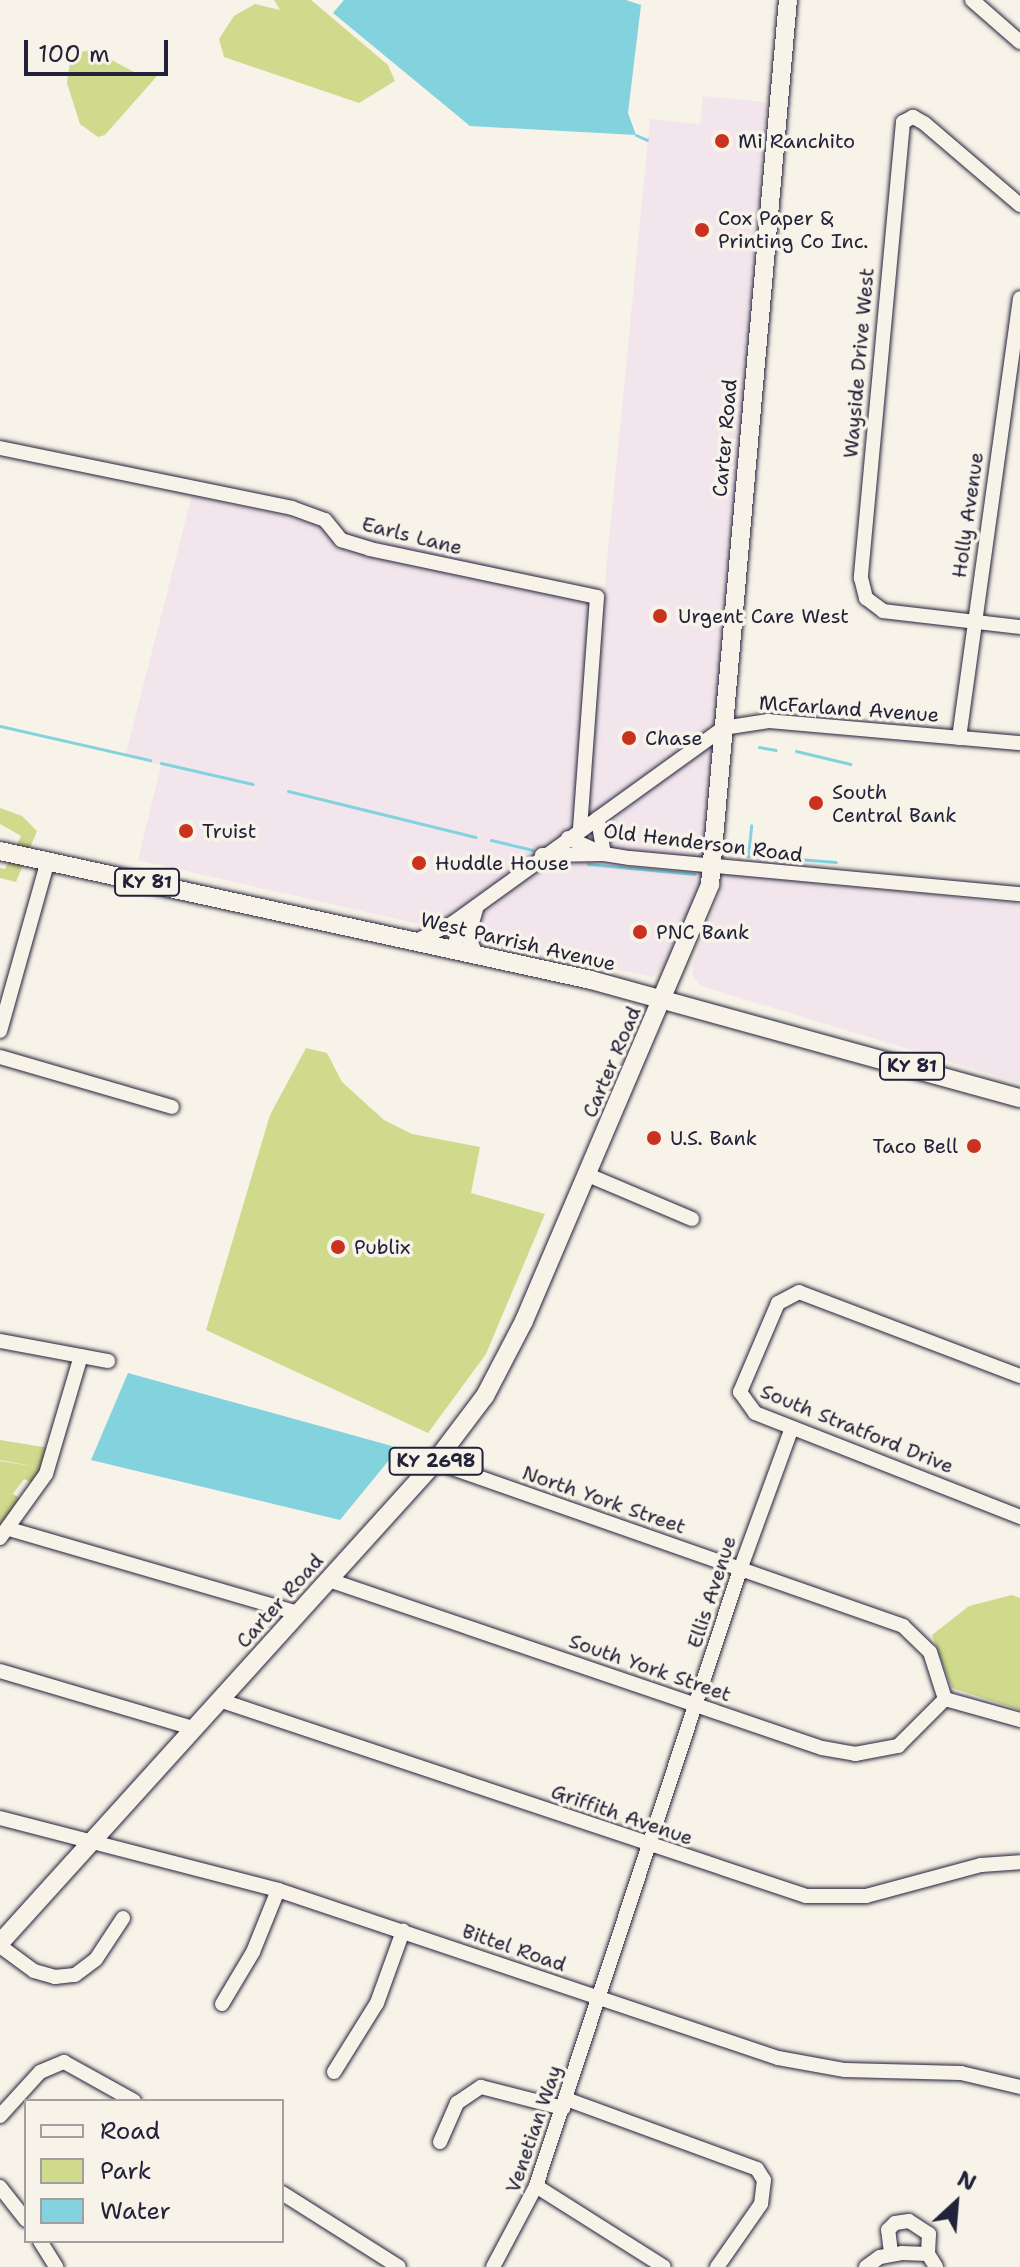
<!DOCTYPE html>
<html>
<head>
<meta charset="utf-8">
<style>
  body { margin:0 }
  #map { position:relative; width:1020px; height:2267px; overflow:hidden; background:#f7f3e8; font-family:"Shantell Sans",sans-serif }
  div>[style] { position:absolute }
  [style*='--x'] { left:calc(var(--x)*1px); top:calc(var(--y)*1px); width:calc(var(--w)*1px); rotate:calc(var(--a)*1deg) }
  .built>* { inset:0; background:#f2e6ec }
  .green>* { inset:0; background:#cfda8d }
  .water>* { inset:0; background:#83d3df }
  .stream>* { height:3px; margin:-1.5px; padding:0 1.5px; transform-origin:1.5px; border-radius:1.5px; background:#83d3df }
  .roads { filter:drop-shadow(0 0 2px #22223b) drop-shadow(0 0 2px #22223b) }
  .minor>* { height:14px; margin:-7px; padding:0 7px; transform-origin:7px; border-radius:7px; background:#f7f3e8 }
  .major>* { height:18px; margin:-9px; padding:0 9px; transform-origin:9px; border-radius:9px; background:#f7f3e8 }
  .dots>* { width:22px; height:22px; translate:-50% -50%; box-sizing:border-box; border:4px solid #f7f3e8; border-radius:50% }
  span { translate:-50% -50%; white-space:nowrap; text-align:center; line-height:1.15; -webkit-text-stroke:7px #f7f3e8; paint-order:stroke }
  .shield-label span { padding:2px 6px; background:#f7f3e8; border:2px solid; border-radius:6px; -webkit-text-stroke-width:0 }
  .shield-label { font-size:18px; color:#22223b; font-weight:700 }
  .poi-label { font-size:20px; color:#22223b }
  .left { translate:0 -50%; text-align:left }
  .right { translate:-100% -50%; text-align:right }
  .street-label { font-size:20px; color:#22223b }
  .legend { position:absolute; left:24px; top:2099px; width:260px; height:144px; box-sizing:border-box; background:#f7f3e8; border:2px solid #a29fa3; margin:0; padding:10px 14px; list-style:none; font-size:24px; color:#22223b }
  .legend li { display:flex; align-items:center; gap:16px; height:40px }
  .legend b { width:40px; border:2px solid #a29fa3 }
  .north { position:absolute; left:916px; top:2163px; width:80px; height:80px; -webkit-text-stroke:6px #f7f3e8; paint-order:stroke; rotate:26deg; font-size:22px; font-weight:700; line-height:32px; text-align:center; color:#22223b }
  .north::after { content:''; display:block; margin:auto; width:28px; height:36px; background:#22223b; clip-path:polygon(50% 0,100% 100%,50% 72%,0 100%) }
  .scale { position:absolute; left:24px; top:40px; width:144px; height:36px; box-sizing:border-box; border:4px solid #22223b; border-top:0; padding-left:10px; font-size:24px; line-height:28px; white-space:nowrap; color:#22223b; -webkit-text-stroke:6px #f7f3e8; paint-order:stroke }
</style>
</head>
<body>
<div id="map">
  <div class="built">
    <i style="clip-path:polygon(703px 96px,767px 102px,709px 851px,703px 881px,668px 964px,651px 977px,138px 860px,161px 765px,125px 757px,192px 495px,604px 592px,650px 119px,700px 124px)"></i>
    <i style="clip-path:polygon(727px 874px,1020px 904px,1020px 1083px,701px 986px,692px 974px,693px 964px)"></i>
  </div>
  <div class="green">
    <i style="clip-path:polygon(274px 0,311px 0,388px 65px,395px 81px,359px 103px,224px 57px,219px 39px,234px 16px,255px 4px,280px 10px)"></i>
    <i style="clip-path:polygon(93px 50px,134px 72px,157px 76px,105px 135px,98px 137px,80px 124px,67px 83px,70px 62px,79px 52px)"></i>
    <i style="clip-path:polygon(0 808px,22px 816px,37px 831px,16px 882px,0 878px,0 868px,5px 869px,21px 836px,0 824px)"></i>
    <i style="clip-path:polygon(306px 1048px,327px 1053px,342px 1082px,384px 1120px,412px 1134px,480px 1147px,471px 1193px,545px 1214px,486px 1354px,428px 1433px,206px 1330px,270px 1115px)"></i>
    <i style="clip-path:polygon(0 1440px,49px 1448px,34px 1484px,24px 1479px,13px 1494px,25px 1501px,0 1530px,0 1461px,38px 1467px,0 1460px)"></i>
    <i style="clip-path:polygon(1012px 1595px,1020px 1598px,1020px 1710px,952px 1688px,932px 1635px,969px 1606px)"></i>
  </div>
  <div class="water">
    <i style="clip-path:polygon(344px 0,626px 0,641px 5px,628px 113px,636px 135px,470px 126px,333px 13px)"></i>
    <i style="clip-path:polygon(128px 1373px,399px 1448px,340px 1520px,91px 1460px)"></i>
  </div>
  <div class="stream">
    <i style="--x:636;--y:135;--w:12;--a:24"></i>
    <i style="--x:0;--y:726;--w:154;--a:12.8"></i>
    <i style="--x:759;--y:747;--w:17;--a:10"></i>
    <i style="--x:796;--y:751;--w:56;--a:13.5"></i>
    <i style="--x:161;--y:763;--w:94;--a:12.9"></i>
    <i style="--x:288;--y:791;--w:193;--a:13.8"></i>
    <i style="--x:491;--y:840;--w:43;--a:13.4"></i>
    <i style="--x:743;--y:855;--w:21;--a:5"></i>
    <i style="--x:748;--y:856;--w:31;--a:-84"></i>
    <i style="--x:786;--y:858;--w:50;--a:4.6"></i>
    <i style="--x:588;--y:864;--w:107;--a:5.3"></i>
  </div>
  <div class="roads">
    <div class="minor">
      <i style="--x:972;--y:0;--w:64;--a:41.2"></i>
      <i style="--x:1020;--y:205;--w:126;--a:-139.5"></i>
      <i style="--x:924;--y:123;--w:13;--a:-151"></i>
      <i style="--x:913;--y:117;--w:11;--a:153"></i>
      <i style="--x:903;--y:122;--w:458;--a:95.3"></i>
      <i style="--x:861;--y:578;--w:21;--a:76"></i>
      <i style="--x:866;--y:598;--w:21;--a:37"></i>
      <i style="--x:883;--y:611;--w:138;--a:6.7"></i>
      <i style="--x:0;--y:448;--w:298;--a:11.6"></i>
      <i style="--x:292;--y:508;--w:35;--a:20"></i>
      <i style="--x:325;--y:520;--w:26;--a:51"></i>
      <i style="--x:341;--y:540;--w:30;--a:17"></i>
      <i style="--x:370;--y:549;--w:232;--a:11.9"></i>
      <i style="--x:597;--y:597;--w:234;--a:94.2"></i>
      <i style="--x:959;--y:738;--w:444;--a:-82.1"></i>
      <i style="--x:568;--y:838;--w:39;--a:24"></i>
      <i style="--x:604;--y:854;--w:26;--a:9"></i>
      <i style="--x:630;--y:858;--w:392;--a:5.3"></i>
      <i style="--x:542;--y:855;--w:62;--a:-0.9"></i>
      <i style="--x:604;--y:854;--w:36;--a:-100"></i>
      <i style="--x:416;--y:941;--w:41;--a:-25.9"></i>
      <i style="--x:453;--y:923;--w:333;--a:-35.8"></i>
      <i style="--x:723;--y:728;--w:46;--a:-8.8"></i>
      <i style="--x:768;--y:721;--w:253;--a:5"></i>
      <i style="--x:452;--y:949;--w:35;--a:-65"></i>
      <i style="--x:476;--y:954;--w:19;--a:-115"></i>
      <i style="--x:468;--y:937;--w:32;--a:-74"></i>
      <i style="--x:0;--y:1031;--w:178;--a:-74.3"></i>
      <i style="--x:0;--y:1057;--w:179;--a:16.2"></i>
      <i style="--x:588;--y:1175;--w:113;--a:22.9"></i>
      <i style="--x:0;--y:1341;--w:110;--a:10.5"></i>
      <i style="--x:1020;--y:1376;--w:236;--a:-159.2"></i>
      <i style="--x:799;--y:1292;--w:24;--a:152"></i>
      <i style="--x:778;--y:1303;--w:97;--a:113.1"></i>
      <i style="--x:740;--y:1392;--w:26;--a:54"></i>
      <i style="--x:755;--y:1413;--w:285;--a:21.4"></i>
      <i style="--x:435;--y:1462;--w:496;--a:19.3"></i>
      <i style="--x:903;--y:1626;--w:37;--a:44"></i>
      <i style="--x:930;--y:1652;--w:49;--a:72.3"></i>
      <i style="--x:9;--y:1529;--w:301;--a:16.2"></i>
      <i style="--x:0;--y:1538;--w:79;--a:-54.3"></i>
      <i style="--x:46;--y:1474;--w:123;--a:-73.5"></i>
      <i style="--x:329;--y:1580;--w:521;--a:18.82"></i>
      <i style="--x:822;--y:1748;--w:34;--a:10"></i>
      <i style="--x:855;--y:1754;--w:44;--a:-10.5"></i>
      <i style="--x:898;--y:1746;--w:66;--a:-45"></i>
      <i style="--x:0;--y:1671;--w:201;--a:16.5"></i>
      <i style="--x:945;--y:1699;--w:78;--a:15.6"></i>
      <i style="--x:219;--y:1700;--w:619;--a:18.46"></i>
      <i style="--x:806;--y:1896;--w:60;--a:0"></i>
      <i style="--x:866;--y:1896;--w:119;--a:-15.1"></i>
      <i style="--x:981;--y:1865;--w:39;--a:-4"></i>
      <i style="--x:0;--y:1818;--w:287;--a:14.5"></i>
      <i style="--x:278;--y:1890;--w:527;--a:18.57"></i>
      <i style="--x:778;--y:2058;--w:68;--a:10.2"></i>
      <i style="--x:845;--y:2070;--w:116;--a:1.5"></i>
      <i style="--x:961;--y:2073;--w:61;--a:13.3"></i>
      <i style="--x:0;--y:1946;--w:42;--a:36.3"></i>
      <i style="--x:34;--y:1971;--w:22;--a:16"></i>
      <i style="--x:55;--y:1977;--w:20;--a:-6"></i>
      <i style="--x:75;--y:1975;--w:26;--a:-37"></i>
      <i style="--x:96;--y:1959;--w:49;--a:-56.6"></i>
      <i style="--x:222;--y:2004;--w:61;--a:-59.2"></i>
      <i style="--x:253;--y:1952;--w:67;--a:-68"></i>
      <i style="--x:334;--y:2072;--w:81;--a:-58.1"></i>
      <i style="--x:377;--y:2003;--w:77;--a:-70.1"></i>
      <i style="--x:566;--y:2099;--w:203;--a:20.1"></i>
      <i style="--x:757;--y:2169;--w:13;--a:58"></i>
      <i style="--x:764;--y:2180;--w:24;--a:97"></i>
      <i style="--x:761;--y:2204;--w:77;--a:124.9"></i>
      <i style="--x:0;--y:2116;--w:59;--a:-47.7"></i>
      <i style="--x:40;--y:2072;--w:26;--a:-23"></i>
      <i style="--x:64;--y:2062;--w:80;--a:29.1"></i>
      <i style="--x:440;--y:2142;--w:43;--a:-66.4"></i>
      <i style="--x:457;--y:2103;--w:29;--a:-34"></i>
      <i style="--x:481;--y:2087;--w:85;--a:14.4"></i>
      <i style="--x:536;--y:2186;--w:151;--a:32.3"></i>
      <i style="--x:0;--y:2187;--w:42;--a:51.8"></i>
      <i style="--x:282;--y:2193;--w:138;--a:32.3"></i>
      <i style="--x:40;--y:2241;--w:31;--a:58"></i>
      <i style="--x:891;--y:2253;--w:23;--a:-97"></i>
      <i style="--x:888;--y:2230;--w:10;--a:-45"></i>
      <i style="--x:895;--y:2223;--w:14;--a:-8"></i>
      <i style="--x:909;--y:2221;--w:24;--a:33"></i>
      <i style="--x:929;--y:2234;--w:20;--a:93"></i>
      <i style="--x:493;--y:2267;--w:92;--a:-62"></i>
      <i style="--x:536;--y:2186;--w:652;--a:-71.68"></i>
      <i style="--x:741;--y:1567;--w:148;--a:-69.9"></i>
      <i style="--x:866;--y:2267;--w:17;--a:-36"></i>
      <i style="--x:880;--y:2257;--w:22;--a:-10"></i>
      <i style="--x:902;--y:2253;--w:26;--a:2"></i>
      <i style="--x:928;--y:2254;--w:15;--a:58"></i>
    </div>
    <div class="major">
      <i style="--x:0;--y:851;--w:605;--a:12.31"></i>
      <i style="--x:591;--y:980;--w:445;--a:15.4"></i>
      <i style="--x:0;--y:1943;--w:649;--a:-47.87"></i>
      <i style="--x:435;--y:1462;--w:83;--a:-52.9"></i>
      <i style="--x:485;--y:1396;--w:85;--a:-62.5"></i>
      <i style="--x:524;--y:1321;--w:475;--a:-66.9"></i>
      <i style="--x:710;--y:884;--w:887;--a:-84.96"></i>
    </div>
  </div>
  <div class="dots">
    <i style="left:722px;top:141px;background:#c8321e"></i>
    <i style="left:702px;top:230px;background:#c8321e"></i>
    <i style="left:660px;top:616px;background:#c8321e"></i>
    <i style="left:629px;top:738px;background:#c8321e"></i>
    <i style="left:816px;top:803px;background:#c8321e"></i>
    <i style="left:186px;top:831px;background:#c8321e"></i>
    <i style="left:419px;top:863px;background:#c8321e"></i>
    <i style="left:640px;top:932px;background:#c8321e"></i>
    <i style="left:654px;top:1138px;background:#c8321e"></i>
    <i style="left:974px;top:1146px;background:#c8321e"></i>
    <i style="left:338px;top:1247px;background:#c8321e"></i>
  </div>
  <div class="shield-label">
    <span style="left:147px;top:882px">KY 81</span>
    <span style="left:912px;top:1066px">KY 81</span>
    <span style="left:436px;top:1461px">KY 2698</span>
  </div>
  <div class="poi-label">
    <span class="left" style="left:738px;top:141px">Mi Ranchito</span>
    <span class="left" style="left:718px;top:230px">Cox Paper &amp;<br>Printing Co Inc.</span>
    <span class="left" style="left:678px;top:616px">Urgent Care West</span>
    <span class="left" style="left:645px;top:738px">Chase</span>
    <span class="left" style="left:832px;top:804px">South<br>Central Bank</span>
    <span class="left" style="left:202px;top:831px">Truist</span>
    <span class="left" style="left:435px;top:863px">Huddle House</span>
    <span class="left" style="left:656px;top:932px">PNC Bank</span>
    <span class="left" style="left:670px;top:1138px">U.S. Bank</span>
    <span class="right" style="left:958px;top:1146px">Taco Bell</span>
    <span class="left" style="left:354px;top:1247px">Publix</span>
  </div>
  <div class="street-label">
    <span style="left:859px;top:363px;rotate:-85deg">Wayside Drive West</span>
    <span style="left:725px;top:438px;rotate:-85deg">Carter Road</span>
    <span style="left:968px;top:515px;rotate:-82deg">Holly Avenue</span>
    <span style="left:412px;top:536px;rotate:14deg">Earls Lane</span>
    <span style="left:849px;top:709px;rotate:4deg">McFarland Avenue</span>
    <span style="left:703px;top:843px;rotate:7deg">Old Henderson Road</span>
    <span style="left:518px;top:942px;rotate:13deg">West Parrish Avenue</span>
    <span style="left:612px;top:1062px;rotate:-67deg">Carter Road</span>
    <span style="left:857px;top:1429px;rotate:22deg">South Stratford Drive</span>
    <span style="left:604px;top:1500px;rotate:19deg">North York Street</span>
    <span style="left:712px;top:1592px;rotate:-72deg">Ellis Avenue</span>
    <span style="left:280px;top:1601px;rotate:-48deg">Carter Road</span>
    <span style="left:650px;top:1668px;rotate:19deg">South York Street</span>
    <span style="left:622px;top:1815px;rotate:19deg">Griffith Avenue</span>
    <span style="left:514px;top:1948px;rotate:19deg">Bittel Road</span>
    <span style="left:534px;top:2129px;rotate:-71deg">Venetian Way</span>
  </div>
  <ul class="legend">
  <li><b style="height:10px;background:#f7f3e8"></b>Road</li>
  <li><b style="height:22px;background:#cfda8d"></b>Park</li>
  <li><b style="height:22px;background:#83d3df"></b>Water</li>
  </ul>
  <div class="north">N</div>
  <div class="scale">100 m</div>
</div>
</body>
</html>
